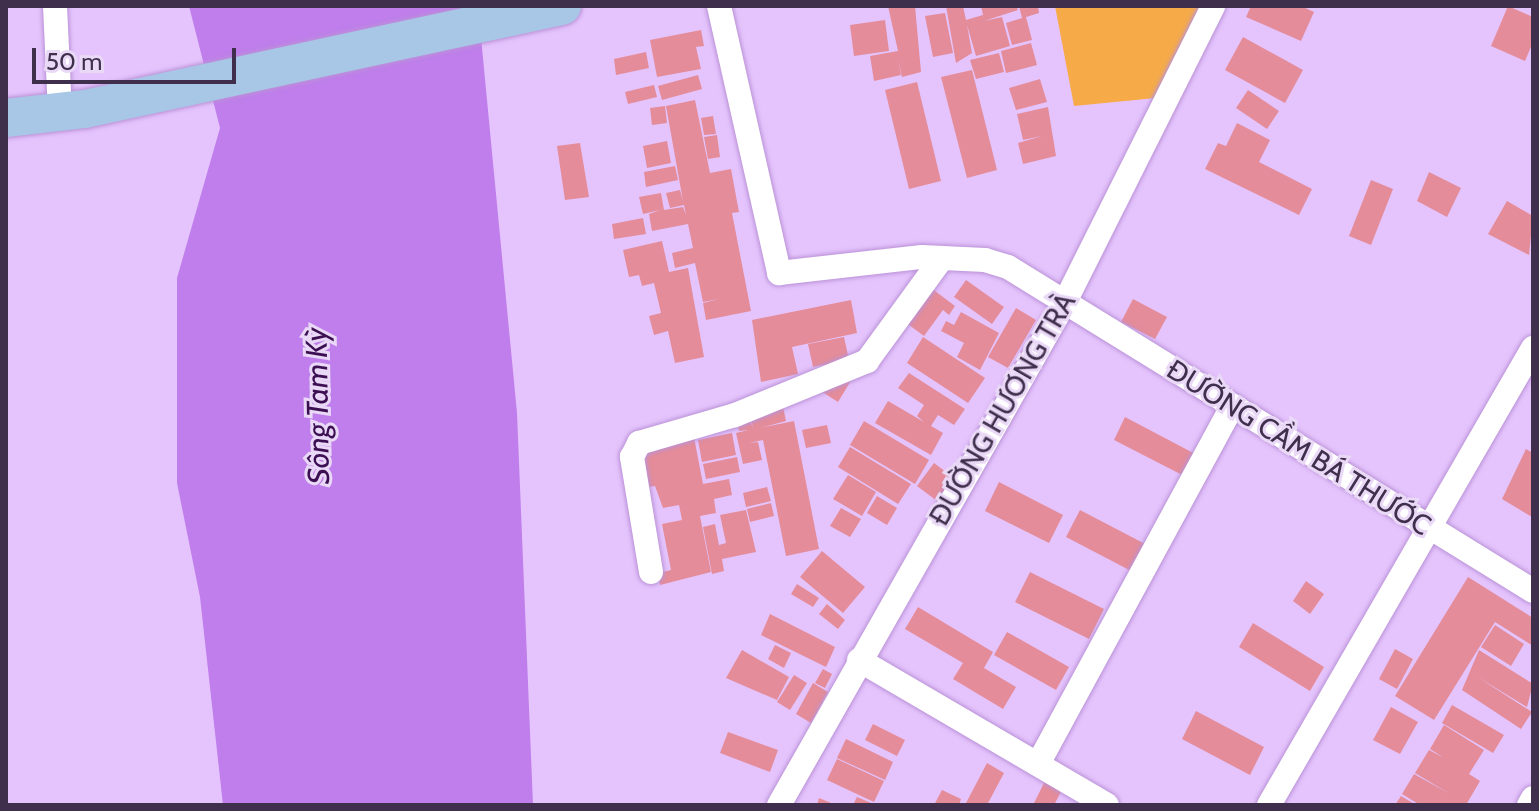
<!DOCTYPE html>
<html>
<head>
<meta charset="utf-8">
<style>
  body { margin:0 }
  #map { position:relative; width:1539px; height:811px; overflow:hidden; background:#e5c4fd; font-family:Cabin,sans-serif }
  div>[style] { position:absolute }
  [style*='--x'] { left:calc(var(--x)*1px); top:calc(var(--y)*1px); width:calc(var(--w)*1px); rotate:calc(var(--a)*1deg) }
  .green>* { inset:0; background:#f6ab48 }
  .water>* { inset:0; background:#bf7eeb }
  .building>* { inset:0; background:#e48c99 }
  .roads { filter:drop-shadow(0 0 2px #ba92d7) drop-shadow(0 0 2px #ba92d7) }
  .street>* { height:24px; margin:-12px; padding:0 12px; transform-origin:12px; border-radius:12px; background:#fff }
  .primary>* { height:38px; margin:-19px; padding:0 19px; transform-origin:19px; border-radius:19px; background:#a8c6e6 }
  span { translate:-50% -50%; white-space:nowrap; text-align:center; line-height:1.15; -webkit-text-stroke:6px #e9d8f6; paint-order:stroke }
  .street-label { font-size:28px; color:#402f4c }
  .water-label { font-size:30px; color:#3c0f53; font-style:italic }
  .frame { position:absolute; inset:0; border:8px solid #402f4c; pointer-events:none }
  .scale { position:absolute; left:32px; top:48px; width:204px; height:36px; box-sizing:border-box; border:4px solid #402f4c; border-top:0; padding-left:10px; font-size:24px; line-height:28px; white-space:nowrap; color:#402f4c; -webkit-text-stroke:6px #e9d8f6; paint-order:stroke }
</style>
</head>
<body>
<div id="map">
  <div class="green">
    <i style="clip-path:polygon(1055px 6px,1207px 6px,1166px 97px,1074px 106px)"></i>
  </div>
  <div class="water">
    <i style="clip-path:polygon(189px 6px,478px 6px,517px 413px,533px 805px,223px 805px,200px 597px,177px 483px,177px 278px,220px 128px)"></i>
  </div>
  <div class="building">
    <i style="clip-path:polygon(888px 6px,915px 6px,921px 72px,902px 77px,898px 59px,901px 75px,874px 81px,870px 56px,898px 51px)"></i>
    <i style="clip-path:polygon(946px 6px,963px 6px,966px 20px,983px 15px,981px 6px,1016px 6px,1018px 10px,984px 21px,1002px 17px,1010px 46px,976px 56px,967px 25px,972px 53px,956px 63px)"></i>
    <i style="clip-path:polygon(1019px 6px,1038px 6px,1039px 13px,1026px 17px,1032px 40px,1012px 45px,1006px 23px,1022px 18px)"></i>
    <i style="clip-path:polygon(1251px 6px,1301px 6px,1314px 12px,1301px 41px,1246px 17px)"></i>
    <i style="clip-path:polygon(1508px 6px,1533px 17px,1533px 42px,1525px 61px,1491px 46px)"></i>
    <i style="clip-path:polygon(945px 13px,953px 53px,933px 57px,925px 16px)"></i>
    <i style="clip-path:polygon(885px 20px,889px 51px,854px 56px,850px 25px)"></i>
    <i style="clip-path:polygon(701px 30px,704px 46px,696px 47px,701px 69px,657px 77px,650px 40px)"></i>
    <i style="clip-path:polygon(1243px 37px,1303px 70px,1285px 103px,1225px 70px)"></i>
    <i style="clip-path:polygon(1031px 43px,1037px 65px,1006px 73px,1001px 51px)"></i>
    <i style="clip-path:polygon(646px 52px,649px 68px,616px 75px,614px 59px)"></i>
    <i style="clip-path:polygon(999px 53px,1004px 72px,976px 79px,970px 60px)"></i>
    <i style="clip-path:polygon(972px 70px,997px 170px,967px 178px,941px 77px)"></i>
    <i style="clip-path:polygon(698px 75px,702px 89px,662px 100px,658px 86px)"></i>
    <i style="clip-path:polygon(1040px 79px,1047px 102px,1016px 110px,1009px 88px)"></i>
    <i style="clip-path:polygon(917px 82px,941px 181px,909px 189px,885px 90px)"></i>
    <i style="clip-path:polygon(654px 85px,657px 97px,628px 104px,625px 92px)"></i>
    <i style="clip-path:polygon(1248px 90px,1279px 111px,1267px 129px,1236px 108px)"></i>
    <i style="clip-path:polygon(695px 100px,710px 173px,731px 169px,739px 212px,732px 213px,751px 311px,706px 320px,703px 303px,719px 299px,703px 302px,695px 263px,675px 268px,672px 253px,693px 248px,688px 224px,652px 231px,649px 214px,660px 210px,643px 214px,639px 197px,661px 193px,664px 210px,683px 207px,686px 215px,684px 205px,670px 208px,666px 193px,680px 190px,683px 201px,666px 106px)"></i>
    <i style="clip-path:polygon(665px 106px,667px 123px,652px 125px,650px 108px)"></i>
    <i style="clip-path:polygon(1048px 107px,1056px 156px,1023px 164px,1018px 143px,1042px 136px,1023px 140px,1017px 114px)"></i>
    <i style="clip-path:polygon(713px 116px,716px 134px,704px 135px,701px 118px)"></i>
    <i style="clip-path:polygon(1237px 123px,1270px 140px,1259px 162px,1312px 189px,1299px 215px,1205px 169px,1218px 143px,1226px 146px)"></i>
    <i style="clip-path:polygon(717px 135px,720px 157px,708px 159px,704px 137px)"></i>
    <i style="clip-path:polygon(667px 141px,671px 163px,647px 168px,643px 146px)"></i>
    <i style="clip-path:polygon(580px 143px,589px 197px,565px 200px,557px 146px)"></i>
    <i style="clip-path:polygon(675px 166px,678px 180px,646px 187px,644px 172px)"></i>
    <i style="clip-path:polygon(1429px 172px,1461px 188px,1447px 217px,1417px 201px)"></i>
    <i style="clip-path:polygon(1371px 180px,1393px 189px,1371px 245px,1349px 236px)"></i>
    <i style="clip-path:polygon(1507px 201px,1533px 216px,1529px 255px,1488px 234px)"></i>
    <i style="clip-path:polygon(643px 218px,646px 234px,614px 239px,612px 224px)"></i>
    <i style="clip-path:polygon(662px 241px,669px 272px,688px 268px,704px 357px,675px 363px,668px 331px,654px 335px,649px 316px,661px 313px,654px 283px,642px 286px,639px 275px,629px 277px,623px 250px)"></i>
    <i style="clip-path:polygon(966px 280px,1004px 307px,992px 324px,954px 297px)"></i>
    <i style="clip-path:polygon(927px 285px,955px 306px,949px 315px,943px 310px,924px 336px,901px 319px)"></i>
    <i style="clip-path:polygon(1133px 299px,1167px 317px,1155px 339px,1121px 322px)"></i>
    <i style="clip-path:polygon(851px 300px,857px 333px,792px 347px,798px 374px,761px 382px,752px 320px)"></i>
    <i style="clip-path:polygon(1016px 308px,1036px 320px,1008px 368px,988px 357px)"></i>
    <i style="clip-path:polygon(961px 312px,999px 333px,980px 370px,957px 357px,964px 343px,941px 331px,946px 321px,954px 325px)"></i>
    <i style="clip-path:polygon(844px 337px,849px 360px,813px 367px,808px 344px)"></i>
    <i style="clip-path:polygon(923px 337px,985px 378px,968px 403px,907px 363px)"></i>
    <i style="clip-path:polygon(909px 373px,965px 409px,954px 425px,938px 415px,931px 426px,943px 433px,931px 455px,875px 423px,888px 401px,924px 422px,917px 416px,924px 405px,898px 388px)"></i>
    <i style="clip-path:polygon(852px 379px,838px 402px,816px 388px)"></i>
    <i style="clip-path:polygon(780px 392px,786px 421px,760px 428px,794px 421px,819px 549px,786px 556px,763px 440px,749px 443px,758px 442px,762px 460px,743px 464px,736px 433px,749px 430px,739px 431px,735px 414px,748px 412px,753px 429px,747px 399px)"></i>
    <i style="clip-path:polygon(1125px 417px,1199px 456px,1188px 478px,1114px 440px)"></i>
    <i style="clip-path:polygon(864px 421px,929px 460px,915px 484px,850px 445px)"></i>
    <i style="clip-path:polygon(827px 425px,831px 443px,806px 448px,802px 430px)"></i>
    <i style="clip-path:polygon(693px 432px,703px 484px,729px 479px,732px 495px,714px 499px,716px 513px,700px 516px,711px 572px,660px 585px,658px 573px,671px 570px,662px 524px,682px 520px,679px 505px,663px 508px,655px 486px,641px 488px,633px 445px)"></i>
    <i style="clip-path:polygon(732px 433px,736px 455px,702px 462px,698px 440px)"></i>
    <i style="clip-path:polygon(850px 447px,911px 484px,898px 504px,838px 467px)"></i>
    <i style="clip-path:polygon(1526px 449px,1533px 453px,1532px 517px,1502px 499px)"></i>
    <i style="clip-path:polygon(737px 457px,740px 472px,706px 479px,703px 464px)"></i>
    <i style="clip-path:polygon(934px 463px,954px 478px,937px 501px,917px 486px)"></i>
    <i style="clip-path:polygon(848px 475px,876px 492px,862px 516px,833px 499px)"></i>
    <i style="clip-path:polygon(999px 482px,1063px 515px,1049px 543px,985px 511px)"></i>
    <i style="clip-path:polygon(767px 487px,771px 501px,746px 507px,743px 493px)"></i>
    <i style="clip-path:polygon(877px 496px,897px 508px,887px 525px,867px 513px)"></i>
    <i style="clip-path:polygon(771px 503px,774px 516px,750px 522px,747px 509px)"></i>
    <i style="clip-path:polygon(841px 508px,861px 519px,850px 537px,830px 526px)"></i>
    <i style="clip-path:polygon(746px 510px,756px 552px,722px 559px,724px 571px,712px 574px,703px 527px,715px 524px,719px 545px,726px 543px,720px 515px)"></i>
    <i style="clip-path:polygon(1080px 510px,1149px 546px,1135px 573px,1066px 537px)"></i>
    <i style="clip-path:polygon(822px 551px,865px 587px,843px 613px,800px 577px)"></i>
    <i style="clip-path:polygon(1030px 572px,1104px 609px,1089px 639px,1015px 602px)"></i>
    <i style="clip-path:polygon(1468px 577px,1533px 618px,1533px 646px,1495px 622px,1434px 720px,1395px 696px)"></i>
    <i style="clip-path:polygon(1306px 581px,1324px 594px,1310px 614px,1293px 601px)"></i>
    <i style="clip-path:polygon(797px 584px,819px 598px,813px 607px,791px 594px)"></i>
    <i style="clip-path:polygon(827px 604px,845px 620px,838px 629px,819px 614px)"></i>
    <i style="clip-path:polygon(918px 607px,993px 652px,984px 668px,1016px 687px,1003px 709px,953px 679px,963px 663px,905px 629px)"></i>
    <i style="clip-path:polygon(770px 614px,835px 647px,826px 667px,761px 635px)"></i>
    <i style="clip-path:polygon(1253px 623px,1324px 667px,1310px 691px,1239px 647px)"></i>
    <i style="clip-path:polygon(1495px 625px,1524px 644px,1511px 666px,1481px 647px)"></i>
    <i style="clip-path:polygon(1007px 632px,1069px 667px,1056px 690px,994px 655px)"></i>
    <i style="clip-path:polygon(775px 645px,791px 653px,784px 668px,768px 659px)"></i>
    <i style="clip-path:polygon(1395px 649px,1413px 659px,1397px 689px,1379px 679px)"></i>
    <i style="clip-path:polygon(742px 650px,789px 677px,777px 700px,726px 678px)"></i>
    <i style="clip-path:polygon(1479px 650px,1533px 684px,1527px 707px,1476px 676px,1532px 712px,1521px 729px,1462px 690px)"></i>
    <i style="clip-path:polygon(823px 669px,832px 674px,825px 688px,815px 683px)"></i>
    <i style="clip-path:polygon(794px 675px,807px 683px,790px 710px,777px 702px)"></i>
    <i style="clip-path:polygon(813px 683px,828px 692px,811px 723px,796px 714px)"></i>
    <i style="clip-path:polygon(1452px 705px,1504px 735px,1493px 753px,1442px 723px)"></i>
    <i style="clip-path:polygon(1391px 707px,1418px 722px,1400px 754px,1373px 740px)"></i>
    <i style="clip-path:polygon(1196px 711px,1264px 747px,1250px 775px,1182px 739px)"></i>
    <i style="clip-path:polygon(873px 724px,905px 740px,897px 756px,865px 740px)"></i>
    <i style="clip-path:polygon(1444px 725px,1484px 750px,1469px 774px,1480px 781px,1466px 805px,1420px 805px,1402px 794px,1414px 774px,1450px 794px,1415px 773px,1429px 750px,1444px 758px,1430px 749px)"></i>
    <i style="clip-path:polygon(728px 732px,778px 750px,770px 772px,720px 753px)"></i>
    <i style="clip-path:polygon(846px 739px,893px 762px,885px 780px,837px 758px)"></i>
    <i style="clip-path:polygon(837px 759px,884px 781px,874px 802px,827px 780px)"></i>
    <i style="clip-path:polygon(987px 763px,1004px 773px,987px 805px,965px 805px)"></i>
    <i style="clip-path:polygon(1045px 781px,1062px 790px,1054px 805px,1033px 805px)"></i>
    <i style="clip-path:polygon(942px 790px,961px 799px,959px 805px,934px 805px)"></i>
    <i style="clip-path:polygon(1401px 796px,1416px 805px,1395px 805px)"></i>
    <i style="clip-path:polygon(857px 797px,876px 805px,853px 805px)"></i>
    <i style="clip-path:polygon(819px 798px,836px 805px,817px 805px)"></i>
  </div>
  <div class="roads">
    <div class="street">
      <i style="--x:55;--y:6;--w:106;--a:87.3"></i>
      <i style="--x:719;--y:6;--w:274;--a:77.3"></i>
      <i style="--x:779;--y:273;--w:144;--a:-6.4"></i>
      <i style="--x:922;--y:257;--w:63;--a:2.7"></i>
      <i style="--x:985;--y:260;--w:24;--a:17"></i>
      <i style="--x:1008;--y:267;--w:617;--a:31.68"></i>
      <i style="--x:651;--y:572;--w:117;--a:-99.4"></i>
      <i style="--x:632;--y:457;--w:16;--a:-63"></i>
      <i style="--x:639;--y:443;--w:100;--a:-16.3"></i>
      <i style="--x:735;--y:415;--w:143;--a:-22.2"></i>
      <i style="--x:867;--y:361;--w:127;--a:-53.9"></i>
      <i style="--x:859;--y:660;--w:287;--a:30.3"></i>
      <i style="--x:1038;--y:764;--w:407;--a:-61.5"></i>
      <i style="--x:779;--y:805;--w:579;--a:-60.38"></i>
      <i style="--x:1065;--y:302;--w:331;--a:-63.4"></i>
      <i style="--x:1269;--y:805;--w:528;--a:-59.99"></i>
      <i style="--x:1529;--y:805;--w:8;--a:-60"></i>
    </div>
    <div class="primary">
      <i style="--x:6;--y:118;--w:80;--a:-6.5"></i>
      <i style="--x:85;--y:109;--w:488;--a:-12.2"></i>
    </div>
  </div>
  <div class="street-label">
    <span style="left:1002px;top:409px;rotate:-60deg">ĐƯỜNG HƯƠNG TRÀ</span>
    <span style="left:1299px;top:447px;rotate:32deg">ĐƯỜNG CẦM BÁ THƯỚC</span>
  </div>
  <div class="water-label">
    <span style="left:318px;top:406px;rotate:-91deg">Sông Tam Kỳ</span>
  </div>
  <div class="frame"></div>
  <div class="scale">50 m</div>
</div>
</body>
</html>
